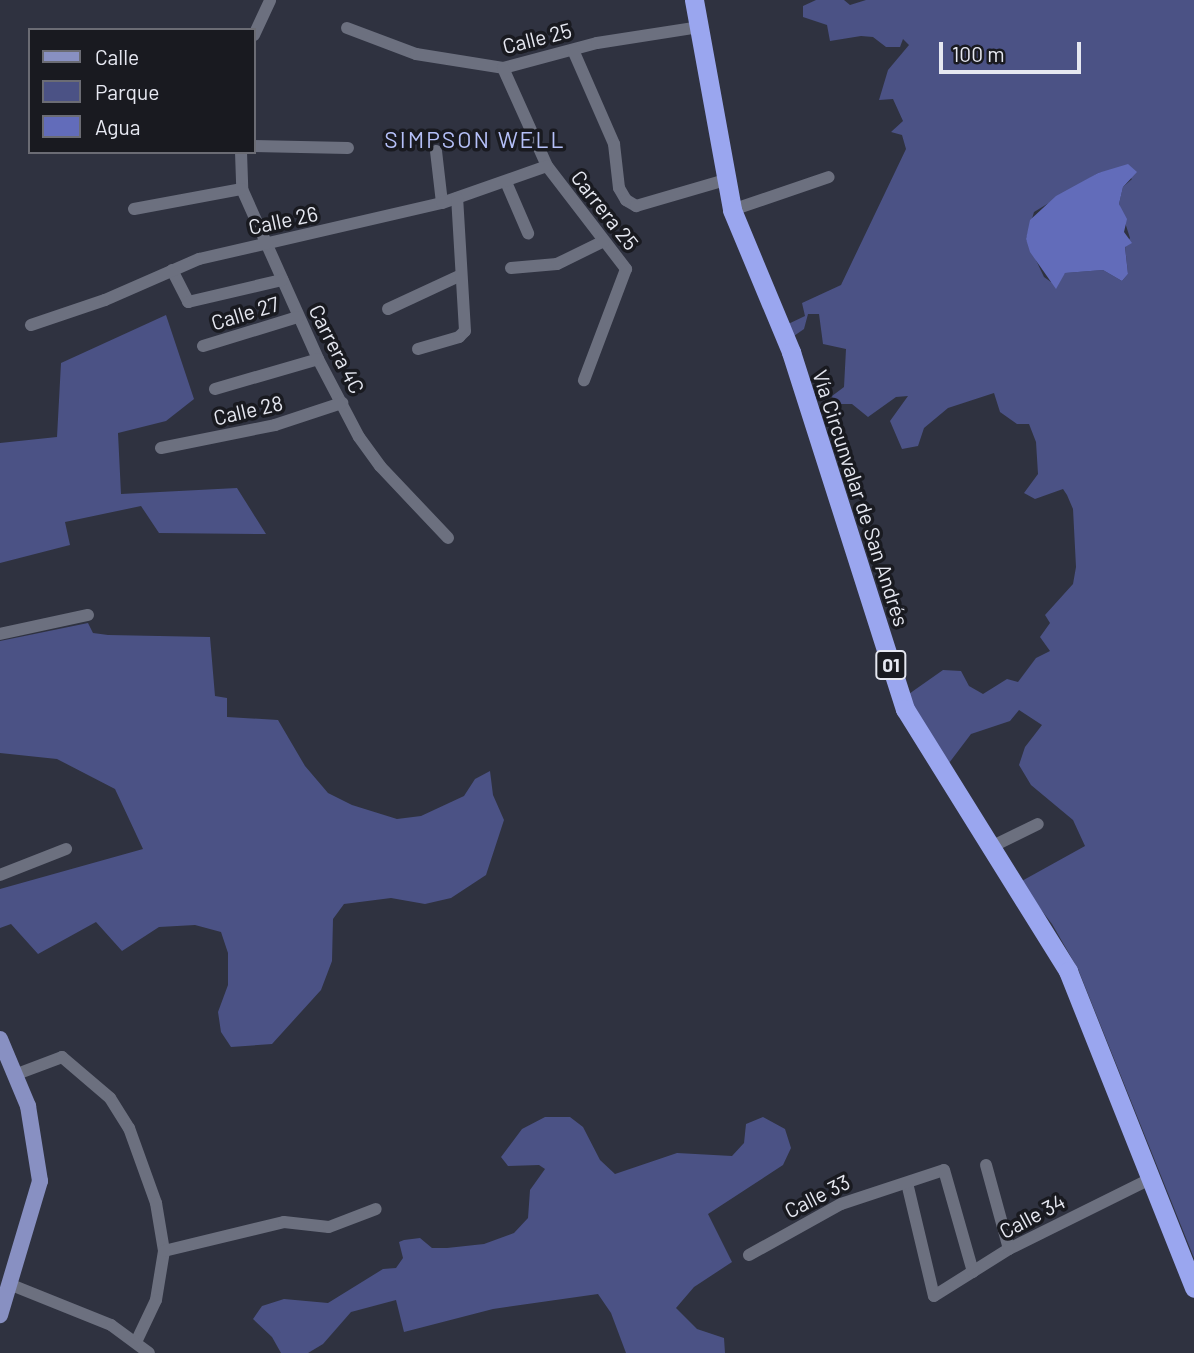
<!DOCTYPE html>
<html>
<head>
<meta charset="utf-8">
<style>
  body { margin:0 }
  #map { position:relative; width:1194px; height:1353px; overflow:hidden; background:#2f3240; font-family:Barlow,sans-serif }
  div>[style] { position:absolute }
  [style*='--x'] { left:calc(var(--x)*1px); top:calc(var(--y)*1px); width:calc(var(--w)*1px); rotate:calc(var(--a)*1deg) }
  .green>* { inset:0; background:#4b5285 }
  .water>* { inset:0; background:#626cba }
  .minor>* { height:12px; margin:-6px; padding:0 6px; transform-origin:6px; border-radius:6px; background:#6c707f }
  .major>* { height:16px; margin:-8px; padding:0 8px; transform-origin:8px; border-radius:8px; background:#8890c2 }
  .highway>* { height:19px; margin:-9.5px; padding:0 9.5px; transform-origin:9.5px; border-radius:9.5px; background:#9aa6ef }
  span { translate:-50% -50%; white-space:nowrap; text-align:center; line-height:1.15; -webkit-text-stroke:7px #191a20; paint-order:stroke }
  .shield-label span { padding:2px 5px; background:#191a20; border:2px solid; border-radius:5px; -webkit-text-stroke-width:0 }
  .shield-label { font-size:19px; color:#e6e8f1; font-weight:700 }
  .street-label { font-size:21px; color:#e6e8f1 }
  .neighbourhood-label { font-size:23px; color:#b5c0f8; letter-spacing:2px }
  .legend { position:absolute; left:28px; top:28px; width:228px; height:126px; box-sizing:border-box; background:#191a20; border:2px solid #6b6c74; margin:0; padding:9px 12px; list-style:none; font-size:21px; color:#e6e8f1 }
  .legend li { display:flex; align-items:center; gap:14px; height:35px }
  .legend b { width:35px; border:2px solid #6b6c74 }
  .scale { position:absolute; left:939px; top:42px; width:142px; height:32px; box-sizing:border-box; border:4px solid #e6e8f1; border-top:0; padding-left:9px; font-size:21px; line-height:24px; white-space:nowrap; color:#e6e8f1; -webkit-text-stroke:5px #191a20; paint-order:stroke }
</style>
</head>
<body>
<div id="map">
  <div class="green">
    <i style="clip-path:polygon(evenodd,816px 0,844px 0,850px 5px,866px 0,1194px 0,1194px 1258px,1078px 969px,1052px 924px,1020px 882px,1085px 846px,1073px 820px,1031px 785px,1019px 765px,1025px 747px,1042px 725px,1019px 710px,1010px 721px,971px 734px,946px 767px,906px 696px,943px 670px,961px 671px,969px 686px,983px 694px,1007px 679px,1018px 682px,1036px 658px,1050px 651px,1040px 637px,1050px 623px,1045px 615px,1073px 584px,1076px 567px,1073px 509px,1067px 495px,1063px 489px,1035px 499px,1024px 493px,1038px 474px,1036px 442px,1029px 424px,1017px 424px,1000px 412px,994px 393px,948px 408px,924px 428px,918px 446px,902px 449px,890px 421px,908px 396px,896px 397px,868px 417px,852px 404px,835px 404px,832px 396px,844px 387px,846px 349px,823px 344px,819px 314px,808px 314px,804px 329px,791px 338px,786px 325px,805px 316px,802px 303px,841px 285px,906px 149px,902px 135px,891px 132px,903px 121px,893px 99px,879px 100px,888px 70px,909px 45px,903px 39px,900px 47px,886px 47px,873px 37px,861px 36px,830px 41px,827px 25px,803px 17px,803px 6px,816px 0,1121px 169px,1132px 179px,1123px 187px,1119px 204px,1130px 238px,1125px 246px,1128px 274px,1122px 281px,1103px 270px,1065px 273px,1051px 282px,1044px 277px,1026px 239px,1034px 212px,1098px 173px,1121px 169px)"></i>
    <i style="clip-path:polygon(166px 315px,194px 399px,166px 421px,118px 433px,121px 494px,237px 488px,266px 534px,159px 533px,141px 506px,65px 522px,70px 545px,0 563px,0 443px,57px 437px,61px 363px)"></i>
    <i style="clip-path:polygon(88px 623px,93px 633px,108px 635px,210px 637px,215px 696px,227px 698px,227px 717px,278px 720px,305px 766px,328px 793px,352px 805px,397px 819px,421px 816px,464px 796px,475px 779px,490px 771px,493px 795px,504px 820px,486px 875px,451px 898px,425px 904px,391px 898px,344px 904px,333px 919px,332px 961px,321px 990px,272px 1044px,231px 1047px,221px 1032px,218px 1012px,228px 985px,228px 953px,221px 932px,195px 925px,159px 927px,122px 951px,96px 922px,38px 954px,11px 924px,0 928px,0 889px,143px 849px,115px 789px,57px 759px,0 753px,0 641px)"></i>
    <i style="clip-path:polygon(545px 1117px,570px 1117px,583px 1127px,600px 1160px,615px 1174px,677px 1153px,732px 1156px,744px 1143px,746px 1124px,763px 1117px,785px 1129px,791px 1148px,783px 1165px,708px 1214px,732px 1262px,694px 1287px,676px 1308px,697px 1329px,724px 1338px,725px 1353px,626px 1353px,611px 1313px,598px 1294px,493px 1309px,404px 1332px,396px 1300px,351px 1312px,323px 1344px,308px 1353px,281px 1353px,272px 1337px,253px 1319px,262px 1306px,284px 1299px,328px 1303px,383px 1269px,396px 1268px,403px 1258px,399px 1242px,404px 1240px,420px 1238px,432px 1248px,447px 1248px,484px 1244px,514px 1233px,528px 1218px,530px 1190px,545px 1169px,539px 1165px,508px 1166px,501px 1157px,522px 1129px)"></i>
  </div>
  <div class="water">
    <i style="clip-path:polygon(1128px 164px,1137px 172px,1123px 187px,1119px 204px,1127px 219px,1124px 232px,1132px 243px,1125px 247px,1128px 274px,1122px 281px,1103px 270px,1065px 273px,1056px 289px,1030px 252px,1026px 239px,1030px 220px,1056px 196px,1098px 173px)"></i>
  </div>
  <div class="minor">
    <i style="--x:347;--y:28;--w:74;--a:20.6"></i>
    <i style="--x:416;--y:54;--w:88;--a:9.1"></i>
    <i style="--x:503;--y:68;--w:97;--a:-14.9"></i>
    <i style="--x:597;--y:43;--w:103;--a:-8.9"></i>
    <i style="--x:254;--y:35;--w:38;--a:-65"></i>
    <i style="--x:573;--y:50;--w:103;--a:66.4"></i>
    <i style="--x:614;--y:144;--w:44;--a:83.5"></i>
    <i style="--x:619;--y:188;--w:14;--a:60"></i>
    <i style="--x:626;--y:200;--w:12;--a:31"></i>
    <i style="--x:636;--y:206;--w:93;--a:-16.3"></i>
    <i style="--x:503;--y:68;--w:107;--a:65.8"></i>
    <i style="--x:547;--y:166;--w:130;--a:52.5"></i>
    <i style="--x:626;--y:269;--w:119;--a:110.7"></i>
    <i style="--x:254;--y:146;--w:94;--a:1.2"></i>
    <i style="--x:436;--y:151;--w:52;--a:83.4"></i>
    <i style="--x:241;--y:152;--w:37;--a:88"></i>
    <i style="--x:242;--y:189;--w:186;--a:65.9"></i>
    <i style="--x:318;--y:359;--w:88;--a:62.3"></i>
    <i style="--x:359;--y:437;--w:36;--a:54"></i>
    <i style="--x:380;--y:466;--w:99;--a:46.6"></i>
    <i style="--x:506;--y:182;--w:56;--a:66.7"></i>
    <i style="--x:134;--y:209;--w:110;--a:-10.5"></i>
    <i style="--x:732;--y:210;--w:102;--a:-18.8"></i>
    <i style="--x:511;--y:268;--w:46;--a:-5"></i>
    <i style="--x:557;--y:264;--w:52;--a:-26.1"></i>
    <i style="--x:172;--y:270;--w:36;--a:63"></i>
    <i style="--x:188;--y:302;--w:97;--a:-13.2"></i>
    <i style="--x:388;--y:309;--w:78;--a:-24.9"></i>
    <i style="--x:31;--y:325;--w:78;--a:-18.7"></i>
    <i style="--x:105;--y:300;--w:103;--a:-23.6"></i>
    <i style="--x:199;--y:259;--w:249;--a:-13"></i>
    <i style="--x:442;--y:203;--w:111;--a:-19.4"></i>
    <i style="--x:203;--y:346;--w:99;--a:-17"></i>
    <i style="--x:418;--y:349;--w:43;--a:-16.3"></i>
    <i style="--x:459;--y:337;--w:8;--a:-45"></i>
    <i style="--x:465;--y:331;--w:133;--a:-93.4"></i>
    <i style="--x:215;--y:389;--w:107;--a:-16.2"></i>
    <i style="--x:161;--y:448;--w:116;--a:-11.4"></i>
    <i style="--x:275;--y:425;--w:71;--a:-18.2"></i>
    <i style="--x:0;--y:634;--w:90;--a:-12.2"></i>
    <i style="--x:991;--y:847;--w:52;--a:-26.1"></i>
    <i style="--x:0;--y:875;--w:71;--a:-21.5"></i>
    <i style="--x:17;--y:1074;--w:48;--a:-20.7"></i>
    <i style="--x:62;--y:1057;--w:63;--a:40.5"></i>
    <i style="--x:110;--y:1098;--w:36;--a:58"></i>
    <i style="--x:129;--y:1128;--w:80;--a:70.2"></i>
    <i style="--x:156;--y:1203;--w:49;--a:80.5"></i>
    <i style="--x:164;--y:1251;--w:50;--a:99.3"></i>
    <i style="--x:156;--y:1300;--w:44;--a:115.4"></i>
    <i style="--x:986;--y:1165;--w:87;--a:74.7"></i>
    <i style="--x:907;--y:1183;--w:116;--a:76.6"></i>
    <i style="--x:934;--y:1296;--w:89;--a:-32.1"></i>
    <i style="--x:1009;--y:1249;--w:160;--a:-26.4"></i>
    <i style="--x:164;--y:1251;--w:123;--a:-13.6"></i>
    <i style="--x:284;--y:1222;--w:45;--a:6.3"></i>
    <i style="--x:329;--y:1227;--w:50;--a:-21"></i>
    <i style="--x:749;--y:1255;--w:105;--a:-29"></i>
    <i style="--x:841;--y:1204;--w:108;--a:-18.3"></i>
    <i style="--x:944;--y:1170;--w:106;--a:74.1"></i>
    <i style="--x:9;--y:1284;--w:110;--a:21.9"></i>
    <i style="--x:111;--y:1325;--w:47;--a:36.4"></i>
  </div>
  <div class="major">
    <i style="--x:0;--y:1039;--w:73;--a:67.3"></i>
    <i style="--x:28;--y:1106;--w:76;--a:80.9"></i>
    <i style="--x:40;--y:1181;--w:140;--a:106.6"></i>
  </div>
  <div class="highway">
    <i style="--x:694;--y:0;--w:213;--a:79.7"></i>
    <i style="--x:732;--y:210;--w:154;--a:67.4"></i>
    <i style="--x:791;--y:352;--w:375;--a:72.3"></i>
    <i style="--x:905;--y:709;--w:309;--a:58.1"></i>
    <i style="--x:1068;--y:971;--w:341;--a:68.3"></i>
  </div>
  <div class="shield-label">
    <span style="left:891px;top:665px">01</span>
  </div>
  <div class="street-label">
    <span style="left:537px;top:38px;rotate:-14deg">Calle 25</span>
    <span style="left:605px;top:210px;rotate:52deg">Carrera 25</span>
    <span style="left:283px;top:220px;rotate:-12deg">Calle 26</span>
    <span style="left:245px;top:313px;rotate:-17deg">Calle 27</span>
    <span style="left:337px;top:349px;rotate:63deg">Carrera 4C</span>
    <span style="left:248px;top:410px;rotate:-13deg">Calle 28</span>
    <span style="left:861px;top:498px;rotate:72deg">Vía Circunvalar de San Andrés</span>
    <span style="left:817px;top:1196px;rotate:-27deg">Calle 33</span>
    <span style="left:1032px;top:1216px;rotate:-28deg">Calle 34</span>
  </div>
  <div class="neighbourhood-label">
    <span style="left:475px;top:139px">SIMPSON WELL</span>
  </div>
  <ul class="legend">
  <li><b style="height:9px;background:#8890c2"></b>Calle</li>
  <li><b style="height:19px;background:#4b5285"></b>Parque</li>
  <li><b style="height:19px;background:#626cba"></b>Agua</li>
  </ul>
  <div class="scale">100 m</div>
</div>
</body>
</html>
